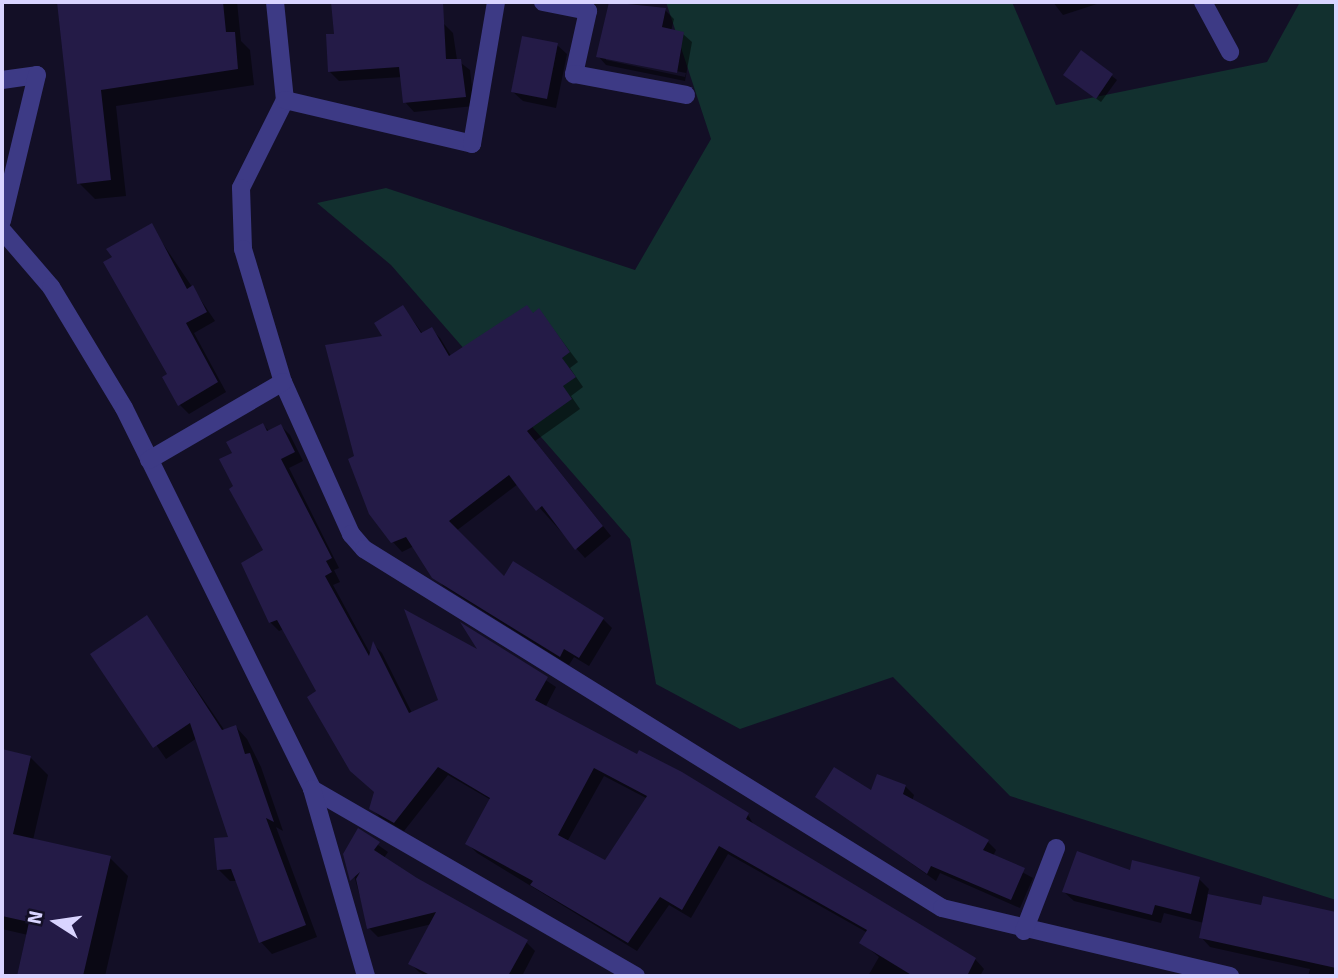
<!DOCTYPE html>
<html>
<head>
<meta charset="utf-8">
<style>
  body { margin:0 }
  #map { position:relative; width:1338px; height:978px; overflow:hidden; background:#130f26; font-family:Signika,sans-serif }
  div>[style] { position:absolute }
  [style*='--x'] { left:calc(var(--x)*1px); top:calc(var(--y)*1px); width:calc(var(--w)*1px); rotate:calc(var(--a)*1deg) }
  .green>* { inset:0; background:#12302f }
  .shadow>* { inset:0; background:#0007 }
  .building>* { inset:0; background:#241b47 }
  .minor>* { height:18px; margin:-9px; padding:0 9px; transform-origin:9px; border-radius:9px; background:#3d3a85 }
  span { translate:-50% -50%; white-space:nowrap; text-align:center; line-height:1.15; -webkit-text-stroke:7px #130f26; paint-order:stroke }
  .frame { position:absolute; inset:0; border:4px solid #d9d4ff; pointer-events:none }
  .north { position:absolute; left:21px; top:887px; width:70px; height:70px; -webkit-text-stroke:5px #130f26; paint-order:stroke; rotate:282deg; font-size:19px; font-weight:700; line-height:28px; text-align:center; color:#d9d4ff }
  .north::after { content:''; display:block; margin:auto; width:24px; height:32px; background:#d9d4ff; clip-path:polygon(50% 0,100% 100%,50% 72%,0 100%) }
</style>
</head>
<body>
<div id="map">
  <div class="green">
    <i style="clip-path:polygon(666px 2px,1012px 2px,1056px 105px,1267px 62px,1300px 2px,1336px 2px,1336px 900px,1010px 796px,893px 677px,740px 729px,656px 684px,630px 539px,391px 265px,317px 203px,386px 188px,635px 270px,711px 139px)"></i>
  </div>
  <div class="shadow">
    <i style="clip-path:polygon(58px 2px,237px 2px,241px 41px,250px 50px,254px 85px,116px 106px,126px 196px,95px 199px,79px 183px)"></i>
    <i style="clip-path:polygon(333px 2px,378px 2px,376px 10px,443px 23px,453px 33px,457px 60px,470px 70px,474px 106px,414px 112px,405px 102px,402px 77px,339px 81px,330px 72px,336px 35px)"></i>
    <i style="clip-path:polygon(evenodd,611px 2px,665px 10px,674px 19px,671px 31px,683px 34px,692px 42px,685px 81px,606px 65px,598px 56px,611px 2px,606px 57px,686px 73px,685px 77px,606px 60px,606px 57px)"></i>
    <i style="clip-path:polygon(1053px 2px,1103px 2px,1063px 15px)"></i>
    <i style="clip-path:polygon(557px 45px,567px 54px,556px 108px,523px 101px,513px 92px)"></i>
    <i style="clip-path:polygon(1081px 52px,1117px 80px,1101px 102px,1069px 79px)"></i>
    <i style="clip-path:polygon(151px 226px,215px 321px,194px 333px,226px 392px,189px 414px,180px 405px,170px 374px)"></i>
    <i style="clip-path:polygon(403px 307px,423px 334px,431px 329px,440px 338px,451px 356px,539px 310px,578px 362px,570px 368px,583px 387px,571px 396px,580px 409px,535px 441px,611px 536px,585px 558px,518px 484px,456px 531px,504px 579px,603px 619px,612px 628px,589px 666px,574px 657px,569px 665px,443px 586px,414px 546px,402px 552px,393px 542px,356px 457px,384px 338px)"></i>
    <i style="clip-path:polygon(evenodd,263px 425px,270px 432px,281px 426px,290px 435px,303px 461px,289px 468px,339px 568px,334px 570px,340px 582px,333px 585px,371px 655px,374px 645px,382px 653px,412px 713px,440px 701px,482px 654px,465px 627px,556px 687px,545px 708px,748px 815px,755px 827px,975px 959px,984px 969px,980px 976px,868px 976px,879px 957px,862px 943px,868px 933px,728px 854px,691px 918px,669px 905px,637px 951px,477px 853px,468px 844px,491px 800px,448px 775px,404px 831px,380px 817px,371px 808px,376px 793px,284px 629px,279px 631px,270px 622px,265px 551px,235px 486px,234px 454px,263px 425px,604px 776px,648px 799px,605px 863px,567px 842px,604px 776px)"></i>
    <i style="clip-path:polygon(147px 617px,225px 731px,236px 727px,247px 739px,261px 767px,283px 831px,276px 827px,317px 937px,272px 954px,261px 942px,237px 881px,230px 881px,218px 869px,231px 838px,197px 738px,166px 759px,93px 654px)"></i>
    <i style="clip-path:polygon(2px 751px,30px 757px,48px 775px,33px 840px,110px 858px,128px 876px,105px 976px,19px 976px,28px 935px,2px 929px)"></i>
    <i style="clip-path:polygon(905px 786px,914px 795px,912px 801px,988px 842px,996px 850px,993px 856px,1033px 878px,1020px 908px,940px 873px,936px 881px,818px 797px)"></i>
    <i style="clip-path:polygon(358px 831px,388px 852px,384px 858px,416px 879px,526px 942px,535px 951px,522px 976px,427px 976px,419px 972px,410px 963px,432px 924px,378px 937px,369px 928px,347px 851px)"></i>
    <i style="clip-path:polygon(1131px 872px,1199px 879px,1209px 889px,1207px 896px,1263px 907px,1265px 898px,1336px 914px,1336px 976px,1308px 976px,1310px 969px,1210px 947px,1201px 937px,1204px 923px,1164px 913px,1161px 923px,1074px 901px,1064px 892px)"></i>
  </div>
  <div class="building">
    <i style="clip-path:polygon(57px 2px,223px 2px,226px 32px,235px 32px,238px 69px,101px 90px,111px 180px,77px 184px)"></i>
    <i style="clip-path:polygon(331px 2px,443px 2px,446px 59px,461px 59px,466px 97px,403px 103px,399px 67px,328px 72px,326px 34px,334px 34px)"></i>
    <i style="clip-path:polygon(609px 2px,666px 8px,662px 27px,684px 32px,677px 73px,596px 57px)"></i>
    <i style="clip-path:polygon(522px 36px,558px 43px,547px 99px,511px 92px)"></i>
    <i style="clip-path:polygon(1081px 50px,1113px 74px,1096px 99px,1063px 75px)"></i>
    <i style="clip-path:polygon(152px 223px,187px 289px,193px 285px,207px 312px,186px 323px,218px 382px,178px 406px,162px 377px,167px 374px,103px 262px,112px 257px,106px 249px)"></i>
    <i style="clip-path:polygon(403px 305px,421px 333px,432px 327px,449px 356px,527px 305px,533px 313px,539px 308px,570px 352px,562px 358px,576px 377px,563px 386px,572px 399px,527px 431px,603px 526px,575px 550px,542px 506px,536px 511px,509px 475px,449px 521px,504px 576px,513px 561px,604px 618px,579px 658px,564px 649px,560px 657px,432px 578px,406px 537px,391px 543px,369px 514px,348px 459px,354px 456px,325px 345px,382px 336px,374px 323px)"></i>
    <i style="clip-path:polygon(evenodd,263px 423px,267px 431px,281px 424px,295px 452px,281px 459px,332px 558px,326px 561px,332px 572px,325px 576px,369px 656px,373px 641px,409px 713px,438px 700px,404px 609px,477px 649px,460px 622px,548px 677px,535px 700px,637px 754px,639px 750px,682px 772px,749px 813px,746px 819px,976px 958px,967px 976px,913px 976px,859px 943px,867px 930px,719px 846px,682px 910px,660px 897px,628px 943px,530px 885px,533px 881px,465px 844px,490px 798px,438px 767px,394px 823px,369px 809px,374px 792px,350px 771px,307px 697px,316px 691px,277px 620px,269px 623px,241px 563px,263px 550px,229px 489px,233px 486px,219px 459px,232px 453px,226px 442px,263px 423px,594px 768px,647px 796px,605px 860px,558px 835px,594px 768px)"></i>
    <i style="clip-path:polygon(147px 615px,222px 730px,236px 725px,245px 754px,250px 753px,274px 822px,266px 818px,306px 925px,259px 943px,231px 869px,217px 870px,214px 838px,228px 837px,190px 723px,153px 748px,90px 654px)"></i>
    <i style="clip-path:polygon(2px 749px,31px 756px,13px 834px,111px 856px,83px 976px,17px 976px,29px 922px,2px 916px)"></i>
    <i style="clip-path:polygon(834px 767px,871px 790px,877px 774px,906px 785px,903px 794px,989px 840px,983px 850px,1025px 868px,1011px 900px,931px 866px,927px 874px,815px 797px)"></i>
    <i style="clip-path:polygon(358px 828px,380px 842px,374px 850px,417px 878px,528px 940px,508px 976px,432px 976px,408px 964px,436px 912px,367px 929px,356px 879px,360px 872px,350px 881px,343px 854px)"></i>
    <i style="clip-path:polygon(1077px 851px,1130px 870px,1132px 860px,1200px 877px,1191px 914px,1155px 905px,1152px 915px,1062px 892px)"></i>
    <i style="clip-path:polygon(1208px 894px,1261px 905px,1263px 896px,1336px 912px,1336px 968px,1199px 938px)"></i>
  </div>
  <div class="minor">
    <i style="--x:275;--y:2;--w:99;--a:84.2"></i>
    <i style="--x:285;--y:100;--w:98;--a:116.6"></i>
    <i style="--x:241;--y:188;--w:61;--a:88.1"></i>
    <i style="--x:243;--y:249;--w:139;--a:73.3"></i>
    <i style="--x:283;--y:382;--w:167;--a:65.9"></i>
    <i style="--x:351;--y:534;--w:20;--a:49"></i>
    <i style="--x:364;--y:549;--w:680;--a:31.84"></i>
    <i style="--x:942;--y:908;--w:296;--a:13.3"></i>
    <i style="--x:543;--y:2;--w:46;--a:11.3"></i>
    <i style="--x:588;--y:11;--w:65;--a:102.5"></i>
    <i style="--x:574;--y:74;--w:114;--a:10.6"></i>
    <i style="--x:1203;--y:2;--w:57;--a:61.6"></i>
    <i style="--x:2;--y:80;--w:35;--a:-8"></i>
    <i style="--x:37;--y:75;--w:150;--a:103.5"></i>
    <i style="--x:285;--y:100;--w:192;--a:13.2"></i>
    <i style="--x:472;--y:144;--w:144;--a:-80.4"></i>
    <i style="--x:2;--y:230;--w:75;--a:49.3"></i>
    <i style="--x:51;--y:287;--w:141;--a:58.9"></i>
    <i style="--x:124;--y:408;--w:425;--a:63.7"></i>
    <i style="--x:312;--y:789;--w:374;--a:30"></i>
    <i style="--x:149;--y:460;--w:155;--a:-30.2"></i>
    <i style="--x:312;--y:789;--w:195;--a:73.9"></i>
    <i style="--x:1024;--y:931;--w:89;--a:-68.9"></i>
  </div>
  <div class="frame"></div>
  <div class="north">N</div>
</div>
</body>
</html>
